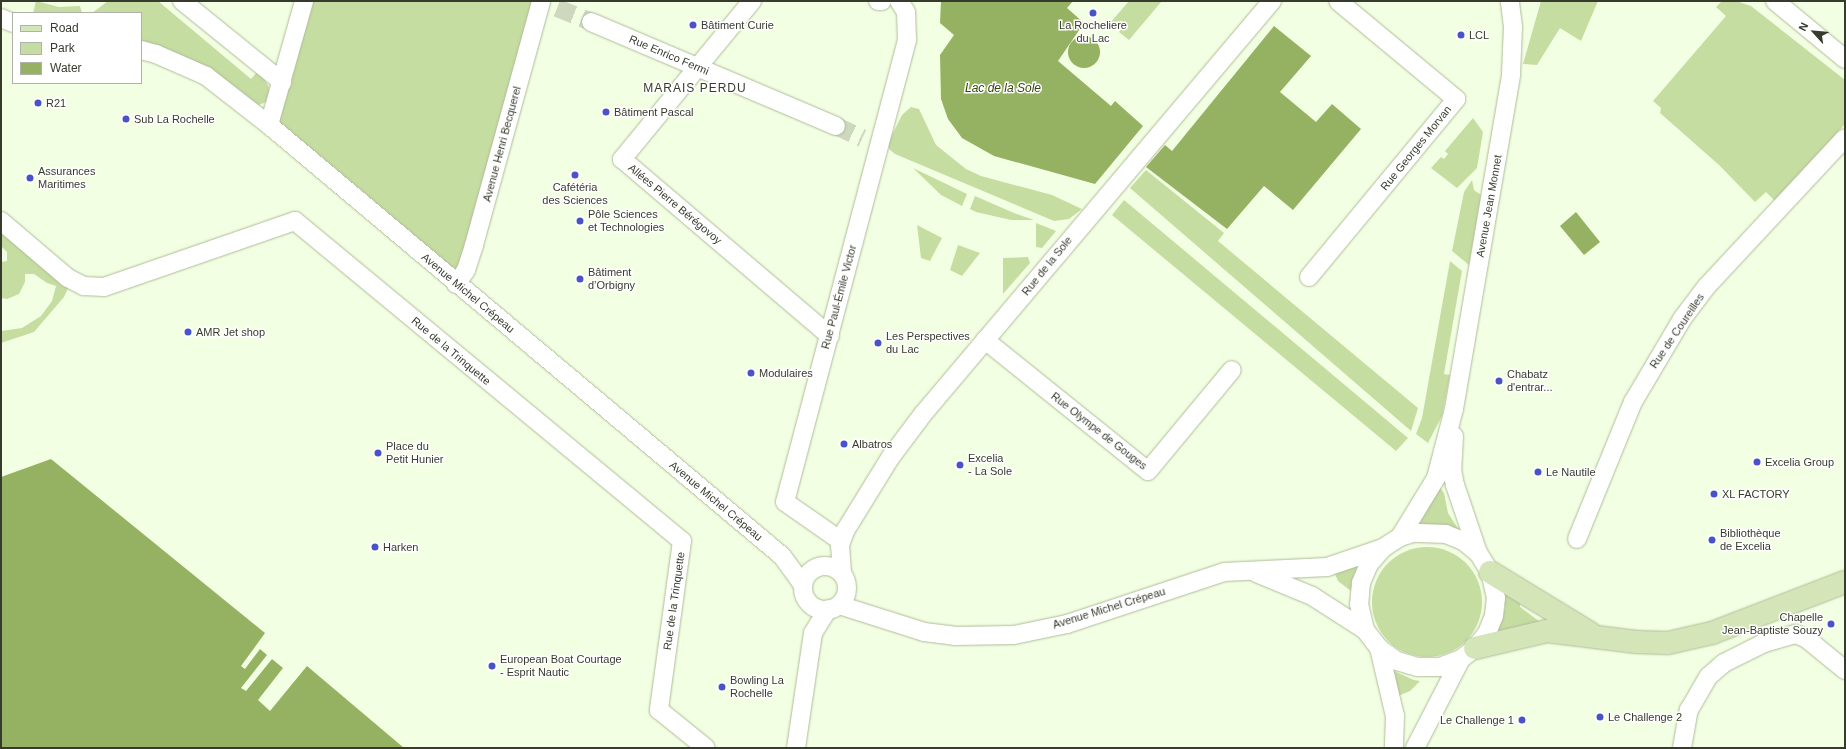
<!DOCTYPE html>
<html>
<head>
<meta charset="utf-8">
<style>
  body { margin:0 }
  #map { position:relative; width:1846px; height:749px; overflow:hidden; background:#f3ffe2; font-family:Helvetica,sans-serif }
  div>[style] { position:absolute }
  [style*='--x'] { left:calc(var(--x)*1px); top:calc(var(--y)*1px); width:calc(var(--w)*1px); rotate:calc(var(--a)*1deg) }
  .green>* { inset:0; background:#c6dda1 }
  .round { border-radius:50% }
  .water>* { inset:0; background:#95b162 }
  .minor-tunnel>* { height:18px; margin-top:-9px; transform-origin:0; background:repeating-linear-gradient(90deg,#cdd8be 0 18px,transparent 0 27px) }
  .roads { filter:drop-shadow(0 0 1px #aebc9a) drop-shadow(0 0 1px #aebc9a) }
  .minor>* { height:18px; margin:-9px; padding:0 9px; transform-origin:9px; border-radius:9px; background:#fff }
  .minor>.ring { margin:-9px; padding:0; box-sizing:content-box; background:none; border:18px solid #fff; border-radius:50% }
  .major>* { height:22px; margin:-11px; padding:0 11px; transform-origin:11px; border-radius:11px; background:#d4e5b8 }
  .dots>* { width:11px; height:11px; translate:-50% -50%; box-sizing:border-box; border:2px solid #fff; border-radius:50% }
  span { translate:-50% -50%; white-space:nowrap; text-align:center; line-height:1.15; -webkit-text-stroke:3px #fff; paint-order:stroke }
  .poi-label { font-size:11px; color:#363b2d }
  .left { translate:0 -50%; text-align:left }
  .right { translate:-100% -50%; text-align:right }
  .street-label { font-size:11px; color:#363b2d }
  .neighbourhood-label { font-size:12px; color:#363b2d; letter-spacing:1px }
  .water-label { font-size:12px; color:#35460b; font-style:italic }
  .frame { position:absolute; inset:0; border:2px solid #363b2d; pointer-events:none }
  .legend { position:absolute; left:12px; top:12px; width:130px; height:72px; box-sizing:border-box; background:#fff; border:1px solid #afb1ab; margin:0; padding:5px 7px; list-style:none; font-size:12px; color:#363b2d }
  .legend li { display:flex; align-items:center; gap:8px; height:20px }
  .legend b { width:20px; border:1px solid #afb1ab }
  .north { position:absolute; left:1794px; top:12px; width:40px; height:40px; -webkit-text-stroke:3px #fff; paint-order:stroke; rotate:297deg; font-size:11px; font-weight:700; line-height:16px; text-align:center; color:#363b2d }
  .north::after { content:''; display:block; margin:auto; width:14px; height:18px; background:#363b2d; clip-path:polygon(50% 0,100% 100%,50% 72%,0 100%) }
</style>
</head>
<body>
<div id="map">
  <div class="green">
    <i style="clip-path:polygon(36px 1px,59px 7px,80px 6px,82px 13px,33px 13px)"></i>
    <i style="clip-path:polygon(108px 1px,158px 1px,251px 79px,257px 72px,264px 79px,269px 87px,268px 101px,259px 105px,141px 43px,141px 13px,92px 13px)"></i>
    <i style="clip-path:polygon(304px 1px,541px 1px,456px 284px,273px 117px)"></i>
    <i style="clip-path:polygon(1129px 1px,1162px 1px,1129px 40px,1119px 32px,1122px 28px,1110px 23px)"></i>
    <i style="clip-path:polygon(1541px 1px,1598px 1px,1581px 41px,1560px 28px,1537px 65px,1523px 64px)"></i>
    <i style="clip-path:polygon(1722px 1px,1736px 1px,1751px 6px,1845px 80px,1845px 124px,1775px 201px,1766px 192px,1755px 202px,1719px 165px,1660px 113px,1661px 108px,1653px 101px,1726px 16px,1716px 7px)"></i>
    <i style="clip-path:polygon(911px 107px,919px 109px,936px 145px,966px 169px,981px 176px,1052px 195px,1082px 209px,1069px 219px,1054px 221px,895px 154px,889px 149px,889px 141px,902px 115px)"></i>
    <i style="clip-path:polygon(1473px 118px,1483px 132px,1477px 168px,1457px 188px,1431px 168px,1441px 157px,1444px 159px,1448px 154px,1445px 151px)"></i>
    <i style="clip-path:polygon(913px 168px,967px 194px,962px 206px,941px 195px)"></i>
    <i style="clip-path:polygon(1146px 170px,1224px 233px,1218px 241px,1418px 408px,1411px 431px,1130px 188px)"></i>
    <i style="clip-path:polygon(1472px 180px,1474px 190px,1481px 195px,1469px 265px,1452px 251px,1464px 192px)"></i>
    <i style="clip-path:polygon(975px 196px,1014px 213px,1034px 220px,1011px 220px,976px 212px,970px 209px)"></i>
    <i style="clip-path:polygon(1124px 200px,1408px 438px,1396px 451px,1112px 215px)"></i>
    <i style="clip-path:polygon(1036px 223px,1056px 231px,1042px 248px,1036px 247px)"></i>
    <i style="clip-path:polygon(917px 225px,942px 238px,930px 261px,921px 258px)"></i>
    <i style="clip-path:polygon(1px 227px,69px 286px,64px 297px,34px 332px,1px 343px,1px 331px,22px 328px,41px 316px,52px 301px,56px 286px,47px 283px,34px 274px,25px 274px,25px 282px,19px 294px,7px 299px,1px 298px,1px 262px,7px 261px,7px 252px,1px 246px)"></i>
    <i style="clip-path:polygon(958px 245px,980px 253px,962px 276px,950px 270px)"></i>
    <i style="clip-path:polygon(1028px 257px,1030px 263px,1003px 294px,1003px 258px)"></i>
    <i style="clip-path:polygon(1450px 261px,1462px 271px,1444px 374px,1450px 375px,1442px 416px,1428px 443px,1416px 434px,1422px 418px)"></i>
    <i style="clip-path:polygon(1439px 486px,1444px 493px,1448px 513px,1461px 533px,1414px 525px)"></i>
    <i class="round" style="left:1372px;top:547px;width:110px;height:110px"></i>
    <i style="clip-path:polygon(1359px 563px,1356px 573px,1351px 591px,1338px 581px,1334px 572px)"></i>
    <i style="clip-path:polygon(1503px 586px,1520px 598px,1520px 607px,1543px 624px,1493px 639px,1505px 608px)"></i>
    <i style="clip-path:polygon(1389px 669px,1414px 680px,1420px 681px,1410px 691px,1398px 696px)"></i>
  </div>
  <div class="water">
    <i style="clip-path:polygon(941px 1px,1073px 1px,1067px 8px,1084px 23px,1058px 61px,1111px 106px,1115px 101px,1143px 126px,1095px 184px,994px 156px,962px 138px,948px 119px,941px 99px,940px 55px,954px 35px,940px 23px)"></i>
    <i style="clip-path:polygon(1274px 26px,1311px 56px,1280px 92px,1316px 122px,1332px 104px,1361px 129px,1293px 210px,1264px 186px,1227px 229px,1146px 167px,1165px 145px,1172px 151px)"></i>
    <i class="round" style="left:1068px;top:36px;width:32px;height:32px"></i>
    <i style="clip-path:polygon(1576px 212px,1600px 242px,1584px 255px,1560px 226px)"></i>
    <i style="clip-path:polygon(51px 459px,265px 633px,241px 666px,245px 669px,260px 649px,267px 655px,241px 688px,246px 691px,272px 659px,283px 668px,258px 700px,270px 711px,307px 666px,404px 748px,1px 748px,1px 477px)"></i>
  </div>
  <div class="minor-tunnel">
    <i style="--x:557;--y:8;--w:37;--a:22"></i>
    <i style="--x:836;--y:126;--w:29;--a:25"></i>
  </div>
  <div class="roads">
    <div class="minor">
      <i style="--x:182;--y:1;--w:129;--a:39"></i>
      <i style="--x:752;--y:1;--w:205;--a:129.4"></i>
      <i style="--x:622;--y:159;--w:273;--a:40.4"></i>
      <i style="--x:878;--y:1;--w:4;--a:0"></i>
      <i style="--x:1775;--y:1;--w:91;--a:39.6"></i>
      <i style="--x:1;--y:18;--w:13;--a:23"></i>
      <i style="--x:591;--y:22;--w:266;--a:23"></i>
      <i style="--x:141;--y:50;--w:16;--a:15"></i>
      <i style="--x:156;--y:54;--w:55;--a:23.7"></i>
      <i style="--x:206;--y:76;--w:80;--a:37.9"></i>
      <i style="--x:269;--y:125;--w:670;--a:40.04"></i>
      <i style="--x:782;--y:556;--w:36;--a:54"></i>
      <i style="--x:269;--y:125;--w:129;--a:-74.2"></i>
      <i style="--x:1;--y:221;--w:88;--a:40.4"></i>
      <i style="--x:68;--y:278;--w:18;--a:27"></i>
      <i style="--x:84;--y:286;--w:20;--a:3"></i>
      <i style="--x:104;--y:287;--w:202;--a:-19.1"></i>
      <i style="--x:295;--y:221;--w:502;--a:39.59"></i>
      <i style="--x:682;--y:541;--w:171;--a:97.8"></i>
      <i style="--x:659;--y:710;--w:60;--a:39"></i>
      <i style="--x:1309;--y:277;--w:231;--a:-50.4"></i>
      <i style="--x:1456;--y:99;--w:153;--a:-140.3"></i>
      <i style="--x:456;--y:284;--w:17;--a:-54"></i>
      <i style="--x:466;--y:270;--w:26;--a:-72"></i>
      <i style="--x:474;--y:245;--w:253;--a:-74.6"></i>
      <i style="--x:985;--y:340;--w:209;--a:38.8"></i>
      <i style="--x:1148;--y:471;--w:131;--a:-50.3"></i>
      <i style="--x:1454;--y:436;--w:34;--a:93"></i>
      <i style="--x:1452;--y:470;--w:15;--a:79"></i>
      <i style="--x:1455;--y:485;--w:72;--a:71.3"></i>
      <i style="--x:1400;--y:537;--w:69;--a:-58.6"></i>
      <i style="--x:1436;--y:478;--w:71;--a:-75.4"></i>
      <i style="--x:1454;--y:409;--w:340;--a:-80.3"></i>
      <i style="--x:1511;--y:74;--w:47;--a:-87.6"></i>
      <i style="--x:1513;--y:27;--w:26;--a:-97"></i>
      <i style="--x:1577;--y:539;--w:148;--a:-67.8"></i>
      <i style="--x:1633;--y:402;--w:96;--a:-59.4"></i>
      <i style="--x:1682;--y:319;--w:41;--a:-52.9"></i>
      <i style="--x:1707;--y:286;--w:202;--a:-47"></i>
      <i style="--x:841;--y:541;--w:68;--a:-145.1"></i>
      <i style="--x:785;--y:502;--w:478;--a:-75.2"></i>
      <i style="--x:907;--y:40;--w:28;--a:-92"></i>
      <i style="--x:906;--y:12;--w:13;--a:-122"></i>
      <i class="ring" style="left:803px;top:566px;width:26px;height:26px"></i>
      <i style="--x:842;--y:573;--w:28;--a:-94"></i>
      <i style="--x:840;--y:545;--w:15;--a:-70"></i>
      <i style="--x:845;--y:531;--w:86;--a:-58.3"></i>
      <i style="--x:890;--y:458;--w:55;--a:-53.1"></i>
      <i style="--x:923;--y:414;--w:541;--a:-49.8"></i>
      <i style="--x:1256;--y:573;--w:61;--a:22.3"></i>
      <i style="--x:1312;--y:596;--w:63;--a:32.7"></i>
      <i style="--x:839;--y:605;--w:89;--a:17.6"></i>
      <i style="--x:924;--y:632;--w:31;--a:7"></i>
      <i style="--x:955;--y:636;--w:59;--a:-1"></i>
      <i style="--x:1014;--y:635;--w:54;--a:-11.7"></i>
      <i style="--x:1067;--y:624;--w:165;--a:-18.3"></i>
      <i style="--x:1224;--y:572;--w:103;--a:-2.8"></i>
      <i style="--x:1327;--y:567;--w:59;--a:-18.7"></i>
      <i style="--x:1379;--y:648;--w:22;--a:36"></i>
      <i style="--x:1397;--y:661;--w:22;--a:16"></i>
      <i style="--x:1418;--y:667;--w:22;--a:0"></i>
      <i style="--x:1440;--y:667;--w:22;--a:-21"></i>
      <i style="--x:1461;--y:659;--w:18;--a:-38"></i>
      <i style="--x:1475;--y:648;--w:19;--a:-51"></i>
      <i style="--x:1487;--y:633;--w:18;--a:-68"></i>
      <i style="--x:1494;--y:616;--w:18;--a:-84"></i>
      <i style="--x:1496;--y:598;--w:27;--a:-103"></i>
      <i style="--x:1490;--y:572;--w:22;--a:-122"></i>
      <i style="--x:1478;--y:553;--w:19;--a:-141"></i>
      <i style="--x:1463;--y:541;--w:18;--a:-158"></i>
      <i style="--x:1446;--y:534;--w:33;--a:-178"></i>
      <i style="--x:1413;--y:533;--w:14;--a:163"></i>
      <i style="--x:1400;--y:537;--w:20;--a:147"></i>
      <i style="--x:1383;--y:548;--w:21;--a:131"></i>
      <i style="--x:1369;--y:564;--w:21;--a:113"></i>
      <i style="--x:1361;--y:583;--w:21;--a:95"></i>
      <i style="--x:1359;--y:604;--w:27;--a:77"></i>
      <i style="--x:1365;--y:630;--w:23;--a:52"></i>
      <i style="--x:1379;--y:648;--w:70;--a:76.8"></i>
      <i style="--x:1395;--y:716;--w:32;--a:92"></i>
      <i style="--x:796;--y:748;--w:116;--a:-81.6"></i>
      <i style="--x:813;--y:633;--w:28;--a:-58"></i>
      <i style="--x:1415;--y:748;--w:100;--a:-62.7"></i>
      <i style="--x:1682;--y:748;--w:39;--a:-80"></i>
      <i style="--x:1689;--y:710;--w:39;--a:-60"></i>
      <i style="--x:1709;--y:676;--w:20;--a:-41"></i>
      <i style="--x:1724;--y:663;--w:45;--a:-26.6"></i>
      <i style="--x:1764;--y:643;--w:33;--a:-16"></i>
      <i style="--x:1796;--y:634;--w:12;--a:24"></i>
      <i style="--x:1807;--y:639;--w:49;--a:39.2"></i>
    </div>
    <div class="major">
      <i style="--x:1490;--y:572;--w:117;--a:31.4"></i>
      <i style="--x:1475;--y:648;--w:74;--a:-13.3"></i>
      <i style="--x:1547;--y:631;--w:90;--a:7"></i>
      <i style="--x:1636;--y:642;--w:32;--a:2"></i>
      <i style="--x:1668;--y:643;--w:45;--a:-12.8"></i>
      <i style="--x:1712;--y:633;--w:142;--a:-21"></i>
    </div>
  </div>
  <div class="dots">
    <i style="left:1093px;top:13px;background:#4a52c7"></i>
    <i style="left:693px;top:25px;background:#4a52c7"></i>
    <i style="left:1461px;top:35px;background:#4a52c7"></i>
    <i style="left:38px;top:103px;background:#4a52c7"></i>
    <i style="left:606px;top:112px;background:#4a52c7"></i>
    <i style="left:126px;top:119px;background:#4a52c7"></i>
    <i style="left:575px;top:175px;background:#4a52c7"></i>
    <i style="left:30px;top:178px;background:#4a52c7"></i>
    <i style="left:580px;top:221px;background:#4a52c7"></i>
    <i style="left:580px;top:279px;background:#4a52c7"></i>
    <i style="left:188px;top:332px;background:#4a52c7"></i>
    <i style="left:878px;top:343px;background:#4a52c7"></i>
    <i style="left:751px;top:373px;background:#4a52c7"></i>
    <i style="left:1499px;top:381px;background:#4a52c7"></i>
    <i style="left:844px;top:444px;background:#4a52c7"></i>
    <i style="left:378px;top:453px;background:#4a52c7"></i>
    <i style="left:1757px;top:462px;background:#4a52c7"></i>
    <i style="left:960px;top:465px;background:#4a52c7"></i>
    <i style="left:1538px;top:472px;background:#4a52c7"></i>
    <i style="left:1714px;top:494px;background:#4a52c7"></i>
    <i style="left:1712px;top:540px;background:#4a52c7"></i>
    <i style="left:375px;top:547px;background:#4a52c7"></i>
    <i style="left:1831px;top:624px;background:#4a52c7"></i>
    <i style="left:492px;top:666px;background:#4a52c7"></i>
    <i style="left:722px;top:687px;background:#4a52c7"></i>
    <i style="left:1600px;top:717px;background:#4a52c7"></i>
    <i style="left:1522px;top:720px;background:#4a52c7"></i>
  </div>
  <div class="poi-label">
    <span class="left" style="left:701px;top:25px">Bâtiment Curie</span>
    <span style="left:1093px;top:32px">La Rocheliere<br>du Lac</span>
    <span class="left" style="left:1469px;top:35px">LCL</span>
    <span class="left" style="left:46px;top:103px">R21</span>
    <span class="left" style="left:614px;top:112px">Bâtiment Pascal</span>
    <span class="left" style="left:134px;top:119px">Sub La Rochelle</span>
    <span class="left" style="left:38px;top:178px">Assurances<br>Maritimes</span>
    <span style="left:575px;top:194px">Cafétéria<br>des Sciences</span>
    <span class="left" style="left:588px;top:221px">Pôle Sciences<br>et Technologies</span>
    <span class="left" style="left:588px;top:279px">Bâtiment<br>d’Orbigny</span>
    <span class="left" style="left:196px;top:332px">AMR Jet shop</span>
    <span class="left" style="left:886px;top:343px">Les Perspectives<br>du Lac</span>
    <span class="left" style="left:759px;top:373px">Modulaires</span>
    <span class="left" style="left:1507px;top:381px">Chabatz<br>d'entrar...</span>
    <span class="left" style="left:852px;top:444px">Albatros</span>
    <span class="left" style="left:386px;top:453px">Place du<br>Petit Hunier</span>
    <span class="left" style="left:968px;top:465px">Excelia<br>- La Sole</span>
    <span class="left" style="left:1765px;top:462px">Excelia Group</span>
    <span class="left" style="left:1546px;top:472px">Le Nautile</span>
    <span class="left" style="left:1722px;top:494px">XL FACTORY</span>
    <span class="left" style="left:1720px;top:540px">Bibliothèque<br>de Excelia</span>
    <span class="left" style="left:383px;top:547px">Harken</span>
    <span class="right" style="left:1823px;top:624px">Chapelle<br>Jean-Baptiste Souzy</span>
    <span class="left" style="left:500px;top:666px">European Boat Courtage<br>- Esprit Nautic</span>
    <span class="left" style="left:730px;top:687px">Bowling La<br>Rochelle</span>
    <span class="left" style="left:1608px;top:717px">Le Challenge 2</span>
    <span class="right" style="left:1514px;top:720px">Le Challenge 1</span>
  </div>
  <div class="street-label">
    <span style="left:669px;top:55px;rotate:23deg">Rue Enrico Fermi</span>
    <span style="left:502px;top:144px;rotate:-75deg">Avenue Henri Becquerel</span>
    <span style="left:1416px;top:148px;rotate:-51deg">Rue Georges Morvan</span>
    <span style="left:675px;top:204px;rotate:40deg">Allées Pierre Bérégovoy</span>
    <span style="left:1489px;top:206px;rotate:-80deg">Avenue Jean Monnet</span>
    <span style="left:1047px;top:266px;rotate:-51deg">Rue de la Sole</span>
    <span style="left:468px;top:293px;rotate:40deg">Avenue Michel Crépeau</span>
    <span style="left:839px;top:297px;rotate:-75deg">Rue Paul-Émile Victor</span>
    <span style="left:1677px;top:331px;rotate:-56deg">Rue de Coureilles</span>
    <span style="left:451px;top:351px;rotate:40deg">Rue de la Trinquette</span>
    <span style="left:1099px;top:431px;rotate:38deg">Rue Olympe de Gouges</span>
    <span style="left:716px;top:501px;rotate:40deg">Avenue Michel Crépeau</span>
    <span style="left:674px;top:601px;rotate:-82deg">Rue de la Trinquette</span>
    <span style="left:1109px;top:608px;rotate:-17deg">Avenue Michel Crépeau</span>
  </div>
  <div class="neighbourhood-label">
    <span style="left:695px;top:89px">MARAIS PERDU</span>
  </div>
  <div class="water-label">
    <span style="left:1003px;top:89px">Lac de la Sole</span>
  </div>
  <div class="frame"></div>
  <ul class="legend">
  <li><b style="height:5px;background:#d4e5b8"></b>Road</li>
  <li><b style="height:11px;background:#c6dda1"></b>Park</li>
  <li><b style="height:11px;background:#95b162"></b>Water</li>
  </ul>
  <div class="north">N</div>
</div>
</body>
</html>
